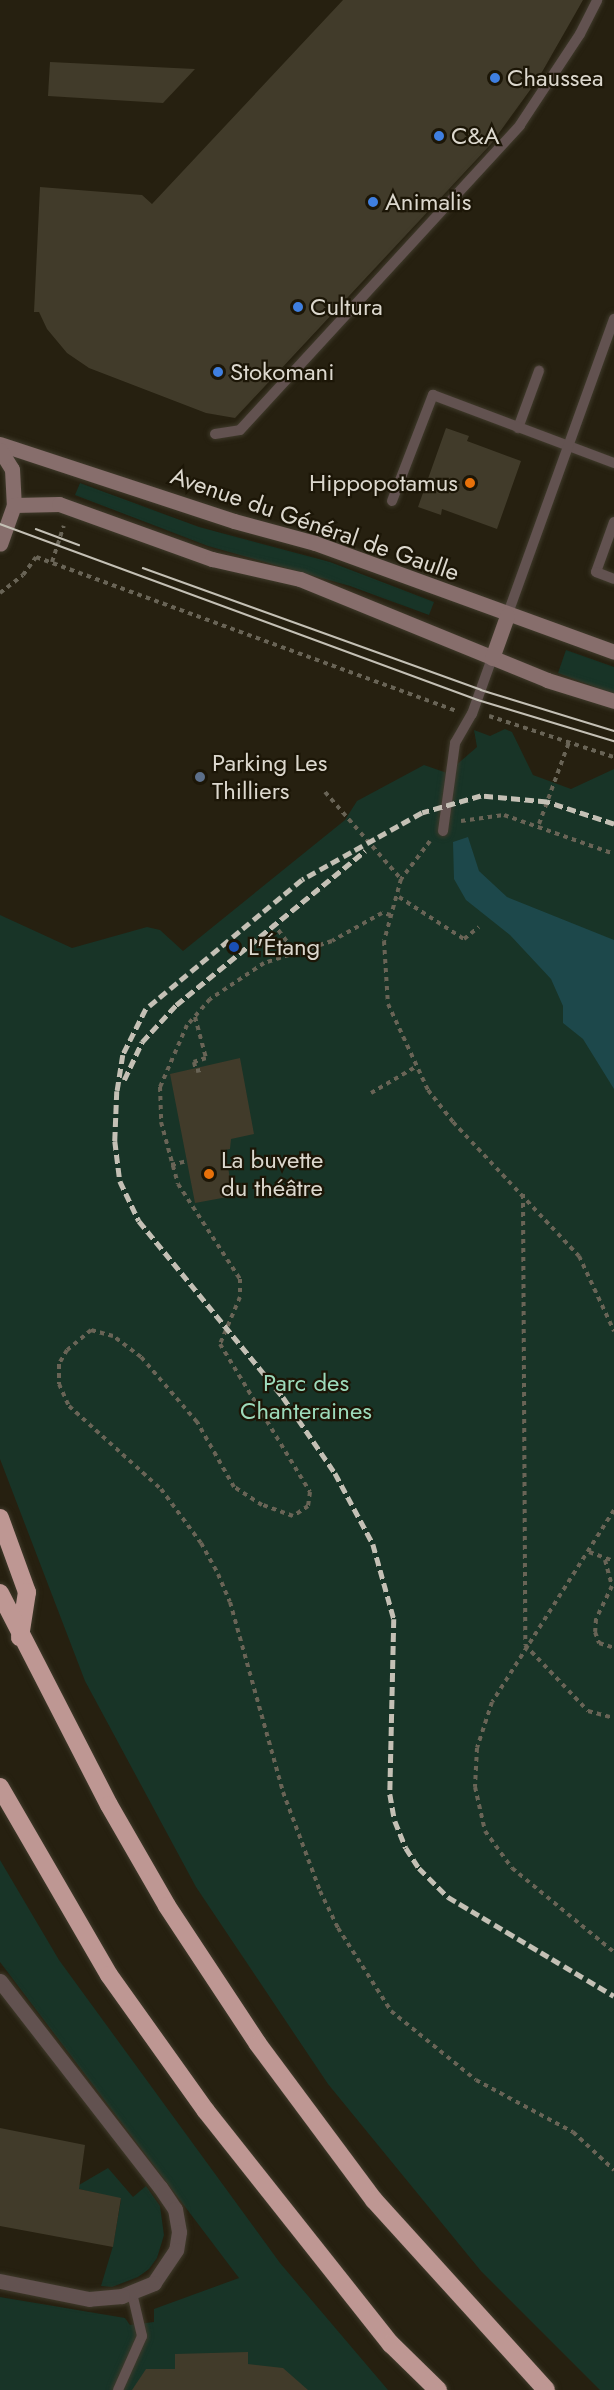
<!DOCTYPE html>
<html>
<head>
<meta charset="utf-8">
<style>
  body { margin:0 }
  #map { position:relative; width:614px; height:2390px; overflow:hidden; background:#262010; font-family:Jost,sans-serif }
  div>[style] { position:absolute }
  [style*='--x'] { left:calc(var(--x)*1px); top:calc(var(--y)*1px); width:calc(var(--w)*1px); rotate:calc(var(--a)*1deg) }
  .green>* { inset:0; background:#183427 }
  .water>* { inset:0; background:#1d484b }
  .building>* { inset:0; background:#413b2a }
  .path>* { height:4px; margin-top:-2px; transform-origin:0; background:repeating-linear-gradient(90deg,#696456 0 4.5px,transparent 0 9px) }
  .roads { filter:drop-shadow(0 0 2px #3f3a2b) drop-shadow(0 0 2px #3f3a2b) }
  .service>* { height:10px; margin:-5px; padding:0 5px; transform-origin:5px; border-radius:5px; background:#625250 }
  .minor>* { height:15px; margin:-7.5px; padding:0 7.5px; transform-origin:7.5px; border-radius:7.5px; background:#625250 }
  .secondary>* { height:15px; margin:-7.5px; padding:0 7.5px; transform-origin:7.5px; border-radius:7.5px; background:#876e6c }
  .motorway>* { height:18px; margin:-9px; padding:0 9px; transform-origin:9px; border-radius:9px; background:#be9793 }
  .tram>* { height:1.5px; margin:-0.75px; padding:0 0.75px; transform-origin:0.75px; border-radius:0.75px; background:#c4c0b5 }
  .rail>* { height:4.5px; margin-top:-2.25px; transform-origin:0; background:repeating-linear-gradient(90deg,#c4c0b5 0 9px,transparent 0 13.5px) }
  .dots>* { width:16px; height:16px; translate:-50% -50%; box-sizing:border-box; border:3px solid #1c1607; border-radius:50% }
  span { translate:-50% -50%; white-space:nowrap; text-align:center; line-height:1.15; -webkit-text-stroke:4.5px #1c1607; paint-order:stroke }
  .poi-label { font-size:24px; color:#dcd8ce }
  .left { translate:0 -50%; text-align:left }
  .right { translate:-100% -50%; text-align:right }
  .street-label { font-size:24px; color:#dcd8ce }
  .park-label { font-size:24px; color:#9ddbbb }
</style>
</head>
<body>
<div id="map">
  <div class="green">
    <i style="clip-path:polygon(80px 483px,199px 527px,330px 562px,434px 602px,429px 615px,350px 586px,208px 546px,75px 495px)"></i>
    <i style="clip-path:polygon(566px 650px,614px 667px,614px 694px,558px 673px)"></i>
    <i style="clip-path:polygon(505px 729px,512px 732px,533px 775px,571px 789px,614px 769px,614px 2390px,600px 2390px,481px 2271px,328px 2084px,196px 1887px,85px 1681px,0 1459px,0 915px,72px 948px,147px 927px,160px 930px,183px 951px,345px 820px,357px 801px,424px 765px,447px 773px,477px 747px,474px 730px,490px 736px)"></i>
    <i style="clip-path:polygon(0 1860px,59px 1960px,280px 2263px,388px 2390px,0 2390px,0 2297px,125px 2318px,130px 2325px,154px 2322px,154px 2309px,239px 2278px,0 1962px)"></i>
    <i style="clip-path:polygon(108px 2168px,133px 2197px,146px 2186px,160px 2206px,164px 2235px,157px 2258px,149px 2269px,138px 2277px,112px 2287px,101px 2286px,113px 2246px,121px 2199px,79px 2189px,79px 2185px)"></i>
  </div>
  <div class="water">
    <i style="clip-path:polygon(468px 837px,479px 871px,507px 897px,614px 940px,614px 1089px,583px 1039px,563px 1023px,563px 1006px,551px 979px,510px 935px,466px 900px,454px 879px,453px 842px)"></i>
  </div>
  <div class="building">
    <i style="clip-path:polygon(343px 0,583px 0,538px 79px,491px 144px,235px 418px,206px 413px,89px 368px,67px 353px,47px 329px,39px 312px,34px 312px,40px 187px,142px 195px,152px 204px)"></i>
    <i style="clip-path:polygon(50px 62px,195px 69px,163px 103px,48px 96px)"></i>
    <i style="clip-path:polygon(446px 428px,469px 436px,467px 441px,521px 461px,497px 529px,442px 509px,441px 515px,418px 507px)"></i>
    <i style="clip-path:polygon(240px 1058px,254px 1134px,231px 1139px,230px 1149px,225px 1150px,233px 1196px,195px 1203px,170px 1074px)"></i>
    <i style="clip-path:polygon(0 2128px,85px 2145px,79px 2189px,121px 2198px,113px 2247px,0 2226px)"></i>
    <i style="clip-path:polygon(248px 2352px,248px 2364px,283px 2368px,308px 2390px,132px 2390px,146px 2369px,175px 2369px,175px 2354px)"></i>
  </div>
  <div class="path">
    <i style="--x:52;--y:562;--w:38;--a:-72"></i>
    <i style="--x:0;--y:593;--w:29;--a:-38"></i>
    <i style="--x:23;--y:575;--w:22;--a:-54"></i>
    <i style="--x:36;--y:557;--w:446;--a:20.1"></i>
    <i style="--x:489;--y:716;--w:132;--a:18.2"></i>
    <i style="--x:325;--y:792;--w:116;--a:48.9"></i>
    <i style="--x:461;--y:821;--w:43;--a:-7.9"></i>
    <i style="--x:504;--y:815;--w:117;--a:19.5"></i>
    <i style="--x:539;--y:824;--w:87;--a:-69.9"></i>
    <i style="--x:430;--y:841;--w:48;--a:127.3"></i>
    <i style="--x:401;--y:879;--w:64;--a:105.3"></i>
    <i style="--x:384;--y:941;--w:63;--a:86.4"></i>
    <i style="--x:388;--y:1004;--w:95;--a:65.1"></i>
    <i style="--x:428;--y:1090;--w:41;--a:52"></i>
    <i style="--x:453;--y:1122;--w:184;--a:46.8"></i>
    <i style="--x:579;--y:1256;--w:83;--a:65"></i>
    <i style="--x:399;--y:897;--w:77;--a:32.9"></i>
    <i style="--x:464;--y:939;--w:19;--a:-39"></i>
    <i style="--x:391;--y:915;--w:9;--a:-167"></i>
    <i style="--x:382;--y:913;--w:57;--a:150.8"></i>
    <i style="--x:332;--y:941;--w:71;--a:162.1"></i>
    <i style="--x:264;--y:963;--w:65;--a:146.3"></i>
    <i style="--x:210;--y:999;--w:35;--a:131"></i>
    <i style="--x:187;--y:1025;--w:68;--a:113.5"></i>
    <i style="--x:160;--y:1087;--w:35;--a:88"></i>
    <i style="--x:161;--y:1122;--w:64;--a:74.7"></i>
    <i style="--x:178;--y:1184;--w:113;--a:56.9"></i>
    <i style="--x:240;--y:1279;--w:18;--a:90"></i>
    <i style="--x:240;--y:1297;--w:51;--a:113.1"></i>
    <i style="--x:220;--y:1344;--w:173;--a:58.7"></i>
    <i style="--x:310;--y:1492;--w:14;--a:98"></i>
    <i style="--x:308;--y:1506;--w:18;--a:146"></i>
    <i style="--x:293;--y:1516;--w:33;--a:-160"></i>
    <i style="--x:262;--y:1505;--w:33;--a:-147"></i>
    <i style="--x:234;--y:1487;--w:75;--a:-119.6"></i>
    <i style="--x:197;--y:1422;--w:86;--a:-130.7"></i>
    <i style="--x:141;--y:1357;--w:35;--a:-143"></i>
    <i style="--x:113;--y:1336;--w:23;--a:-165"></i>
    <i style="--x:91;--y:1330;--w:31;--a:140"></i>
    <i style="--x:67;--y:1350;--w:16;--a:120"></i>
    <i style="--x:59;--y:1364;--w:20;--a:90"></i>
    <i style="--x:59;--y:1384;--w:24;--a:66"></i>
    <i style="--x:69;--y:1406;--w:124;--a:42.1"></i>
    <i style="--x:161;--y:1489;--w:67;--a:53.5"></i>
    <i style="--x:201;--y:1543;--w:35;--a:61"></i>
    <i style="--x:218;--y:1574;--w:30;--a:67"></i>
    <i style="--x:230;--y:1602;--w:197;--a:74.4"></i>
    <i style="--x:283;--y:1792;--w:106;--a:69.5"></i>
    <i style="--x:320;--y:1891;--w:41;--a:64.1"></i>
    <i style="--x:338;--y:1928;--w:98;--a:57.4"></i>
    <i style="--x:391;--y:2011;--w:109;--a:39.1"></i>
    <i style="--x:476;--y:2080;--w:110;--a:28.2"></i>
    <i style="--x:573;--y:2132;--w:56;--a:42.8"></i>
    <i style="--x:273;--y:923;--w:38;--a:53"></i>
    <i style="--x:195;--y:1017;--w:42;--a:75"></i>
    <i style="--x:206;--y:1058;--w:13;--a:162"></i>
    <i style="--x:194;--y:1062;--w:9;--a:77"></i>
    <i style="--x:196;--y:1071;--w:5;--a:-11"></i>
    <i style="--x:371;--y:1093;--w:53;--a:-30.4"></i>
    <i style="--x:171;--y:1165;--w:16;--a:-14"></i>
    <i style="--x:523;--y:1194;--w:451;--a:89.7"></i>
    <i style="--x:525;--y:1645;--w:91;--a:46.3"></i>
    <i style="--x:588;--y:1711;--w:27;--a:15"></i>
    <i style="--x:614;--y:1510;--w:227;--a:122.4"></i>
    <i style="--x:492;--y:1702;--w:48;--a:108.1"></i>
    <i style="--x:477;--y:1748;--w:39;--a:93"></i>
    <i style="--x:475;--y:1787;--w:45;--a:77.2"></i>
    <i style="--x:485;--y:1831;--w:46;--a:53.9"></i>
    <i style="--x:512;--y:1868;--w:132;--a:39.5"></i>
    <i style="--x:589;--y:1552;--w:27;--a:20"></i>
    <i style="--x:605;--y:1560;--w:27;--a:75"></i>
    <i style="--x:612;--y:1586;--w:37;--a:116"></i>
    <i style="--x:596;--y:1619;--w:13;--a:94"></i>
    <i style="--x:595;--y:1632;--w:12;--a:70"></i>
    <i style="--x:599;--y:1643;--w:16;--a:18"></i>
  </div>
  <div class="roads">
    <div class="service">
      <i style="--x:518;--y:428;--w:61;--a:-69.8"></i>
      <i style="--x:215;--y:434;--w:25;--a:-9"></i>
      <i style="--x:240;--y:430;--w:414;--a:-47.4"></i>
      <i style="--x:520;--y:125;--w:109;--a:-56.6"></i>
      <i style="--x:580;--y:34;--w:38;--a:-63"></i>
      <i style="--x:392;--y:501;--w:114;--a:-68.9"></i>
      <i style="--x:433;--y:395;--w:193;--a:20.6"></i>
      <i style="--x:614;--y:522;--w:53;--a:109.8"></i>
      <i style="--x:596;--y:572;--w:19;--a:21"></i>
      <i style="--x:507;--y:616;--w:316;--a:-70.2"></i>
      <i style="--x:443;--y:831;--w:89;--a:-82.2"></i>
      <i style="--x:455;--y:743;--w:34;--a:-60"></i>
      <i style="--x:472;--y:714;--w:59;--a:-70.3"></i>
      <i style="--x:118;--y:2390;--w:59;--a:-66"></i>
      <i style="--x:142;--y:2336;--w:44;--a:-103.1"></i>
    </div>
    <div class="minor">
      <i style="--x:0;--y:1981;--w:261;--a:52.2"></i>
      <i style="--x:160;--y:2187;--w:27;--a:56"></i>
      <i style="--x:175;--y:2209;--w:23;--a:80"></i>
      <i style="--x:179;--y:2232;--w:18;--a:99"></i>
      <i style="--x:176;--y:2250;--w:40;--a:124"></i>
      <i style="--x:154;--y:2283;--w:35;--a:158"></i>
      <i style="--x:122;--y:2296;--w:33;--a:175"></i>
      <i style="--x:89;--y:2299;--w:91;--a:-168.6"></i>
    </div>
    <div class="secondary">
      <i style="--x:0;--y:444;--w:246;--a:18.2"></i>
      <i style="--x:234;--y:521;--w:84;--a:15.2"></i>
      <i style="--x:315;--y:543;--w:318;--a:20"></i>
      <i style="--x:0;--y:450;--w:22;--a:58"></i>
      <i style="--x:12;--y:469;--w:36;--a:87"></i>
      <i style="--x:14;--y:505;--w:41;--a:109.7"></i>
      <i style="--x:14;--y:505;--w:45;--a:-1.3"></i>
      <i style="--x:59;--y:504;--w:163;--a:19.8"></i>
      <i style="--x:212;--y:559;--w:90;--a:12.8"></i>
      <i style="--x:300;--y:579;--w:267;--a:22.2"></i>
      <i style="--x:547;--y:680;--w:70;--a:17.4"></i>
      <i style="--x:492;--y:658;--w:45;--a:-70.3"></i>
    </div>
    <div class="motorway">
      <i style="--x:0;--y:1518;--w:79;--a:70"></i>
      <i style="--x:27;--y:1592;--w:46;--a:98.8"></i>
      <i style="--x:0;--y:1593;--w:238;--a:62.8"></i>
      <i style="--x:109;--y:1805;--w:116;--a:60.1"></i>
      <i style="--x:167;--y:1906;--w:165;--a:56.6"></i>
      <i style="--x:258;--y:2044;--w:194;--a:53.4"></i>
      <i style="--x:374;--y:2200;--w:256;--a:47.8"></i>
      <i style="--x:0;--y:1787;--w:217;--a:59.9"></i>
      <i style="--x:109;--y:1975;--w:167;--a:54.5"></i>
      <i style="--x:206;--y:2111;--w:298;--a:51.6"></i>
      <i style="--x:391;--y:2344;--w:66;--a:44.4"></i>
    </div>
  </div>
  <div class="tram">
    <i style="--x:0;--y:524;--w:509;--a:20.21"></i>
    <i style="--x:478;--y:700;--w:142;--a:16.8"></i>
    <i style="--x:36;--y:529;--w:46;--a:20.4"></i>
    <i style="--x:143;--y:568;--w:359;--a:19.8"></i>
    <i style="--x:481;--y:690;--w:139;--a:17.1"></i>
  </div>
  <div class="rail">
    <i style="--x:614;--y:824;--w:71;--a:-161.8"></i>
    <i style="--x:547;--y:802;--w:66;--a:-174.8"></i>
    <i style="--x:481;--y:796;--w:61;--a:163.9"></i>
    <i style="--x:422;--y:813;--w:137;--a:150.8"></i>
    <i style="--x:302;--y:880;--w:202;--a:140.4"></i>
    <i style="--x:146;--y:1009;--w:51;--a:116.6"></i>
    <i style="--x:123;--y:1055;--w:36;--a:99"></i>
    <i style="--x:117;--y:1091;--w:50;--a:92.3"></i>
    <i style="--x:115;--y:1141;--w:40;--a:82.9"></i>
    <i style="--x:120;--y:1181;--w:44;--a:64.6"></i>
    <i style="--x:139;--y:1221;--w:227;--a:50.7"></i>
    <i style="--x:283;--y:1397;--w:92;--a:55.6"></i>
    <i style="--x:335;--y:1473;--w:81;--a:61.8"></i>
    <i style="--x:373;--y:1544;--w:78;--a:74.4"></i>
    <i style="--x:394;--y:1619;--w:175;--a:91.3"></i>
    <i style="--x:390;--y:1794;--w:27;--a:80"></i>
    <i style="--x:395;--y:1821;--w:29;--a:68"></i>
    <i style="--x:406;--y:1848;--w:24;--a:57"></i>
    <i style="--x:419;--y:1868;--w:41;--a:45"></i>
    <i style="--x:448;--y:1897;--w:193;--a:30.8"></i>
    <i style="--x:124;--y:1080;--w:42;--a:-64.7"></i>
    <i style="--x:142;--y:1042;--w:50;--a:-47.4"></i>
    <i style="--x:176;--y:1005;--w:244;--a:-39.2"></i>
  </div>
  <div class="dots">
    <i style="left:495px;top:78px;background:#3f7fe0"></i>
    <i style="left:439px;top:136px;background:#3f7fe0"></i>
    <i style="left:373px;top:202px;background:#3f7fe0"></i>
    <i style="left:298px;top:307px;background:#3f7fe0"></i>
    <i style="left:218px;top:372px;background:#3f7fe0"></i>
    <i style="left:470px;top:483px;background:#e8710a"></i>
    <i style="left:200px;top:777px;background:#5c6f8a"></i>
    <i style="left:234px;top:947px;background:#1a4fb4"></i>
    <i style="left:209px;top:1174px;background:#e8710a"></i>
  </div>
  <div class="poi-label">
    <span class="left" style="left:507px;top:78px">Chaussea</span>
    <span class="left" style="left:451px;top:136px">C&amp;A</span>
    <span class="left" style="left:385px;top:202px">Animalis</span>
    <span class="left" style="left:310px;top:307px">Cultura</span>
    <span class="left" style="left:230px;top:372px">Stokomani</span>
    <span class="right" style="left:458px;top:483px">Hippopotamus</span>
    <span class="left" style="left:212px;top:777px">Parking Les<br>Thilliers</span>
    <span class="left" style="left:248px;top:947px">L'Étang</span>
    <span class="left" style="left:221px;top:1174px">La buvette<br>du théâtre</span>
  </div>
  <div class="street-label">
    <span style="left:315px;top:524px;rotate:19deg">Avenue du Général de Gaulle</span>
  </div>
  <div class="park-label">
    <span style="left:306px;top:1397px">Parc des<br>Chanteraines</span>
  </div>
</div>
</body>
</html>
